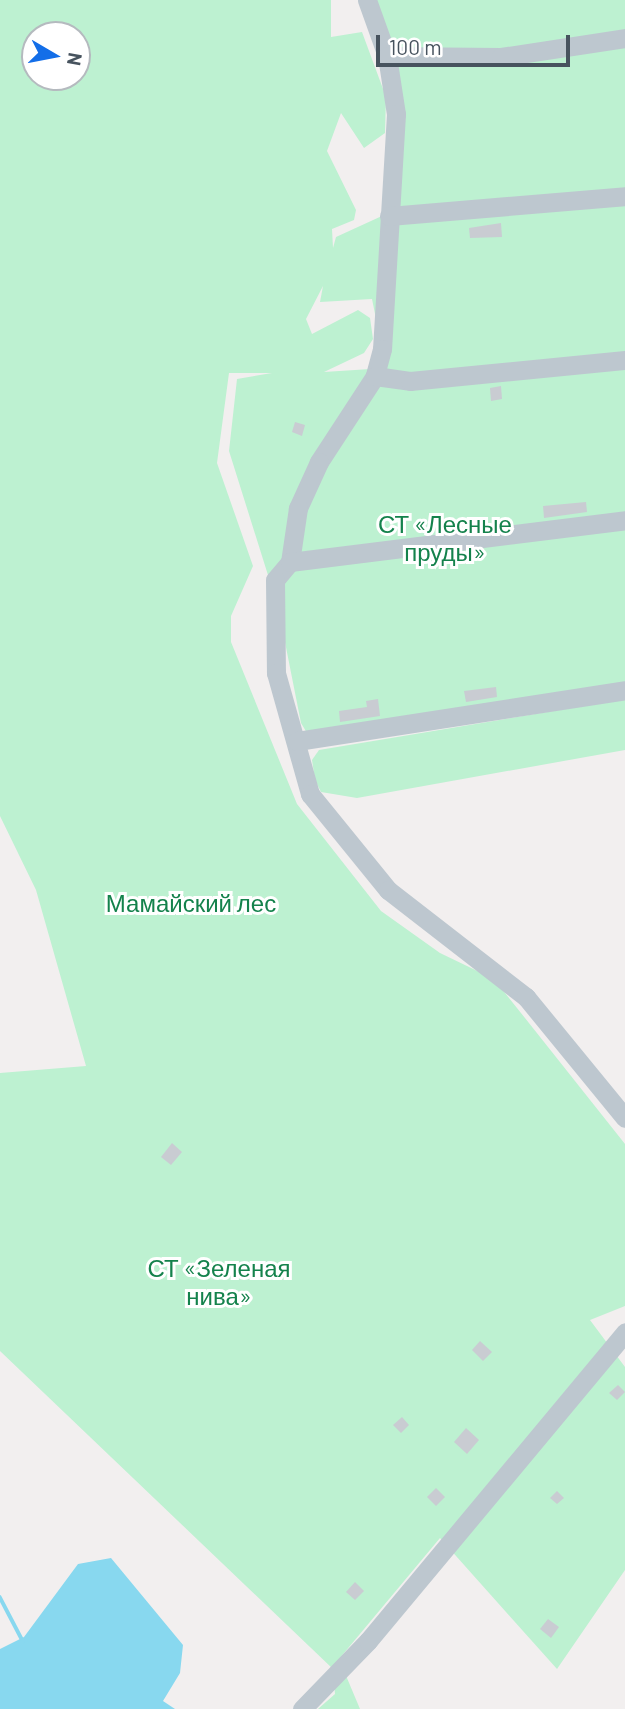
<!DOCTYPE html>
<html>
<head>
<meta charset="utf-8">
<style>
  body { margin:0 }
  #map { position:relative; width:625px; height:1709px; overflow:hidden; background:#f2efef; font-family:Barlow,sans-serif }
  div>[style] { position:absolute }
  [style*='--x'] { left:calc(var(--x)*1px); top:calc(var(--y)*1px); width:calc(var(--w)*1px); rotate:calc(var(--a)*1deg) }
  .green>* { inset:0; background:#bdf1d1 }
  .water>* { inset:0; background:#88d8ef }
  .stream>* { height:3.5px; margin:-1.75px; padding:0 1.75px; transform-origin:1.75px; border-radius:1.75px; background:#88d8ef }
  .building>* { inset:0; background:#c9ccd2 }
  .minor>* { height:19px; margin:-9.5px; padding:0 9.5px; transform-origin:9.5px; border-radius:9.5px; background:#bdc7cf }
  span { translate:-50% -50%; white-space:nowrap; text-align:center; line-height:1.15; -webkit-text-stroke:6px #fff; paint-order:stroke }
  .park-label { font-size:24px; color:#14824c }
  .north { position:absolute; left:21px; top:21px; width:70px; height:70px; box-sizing:border-box; background:#fff; border:2px solid #b5babf; border-radius:50%; rotate:100deg; font-size:19px; font-weight:700; line-height:28px; text-align:center; color:#47535e }
  .north::after { content:''; display:block; margin:auto; width:24px; height:32px; background:#136ee8; clip-path:polygon(50% 0,100% 100%,50% 72%,0 100%) }
  .scale { position:absolute; left:376px; top:35px; width:194px; height:32px; box-sizing:border-box; border:4px solid #47535e; border-top:0; padding-left:9px; font-size:21px; line-height:24px; white-space:nowrap; color:#47535e; -webkit-text-stroke:5px #fff; paint-order:stroke }
</style>
</head>
<body>
<div id="map">
  <div class="green">
    <i style="clip-path:polygon(evenodd,0 0,331px 0,331px 37px,362px 32px,386px 97px,385px 133px,364px 148px,341px 113px,327px 151px,356px 210px,354px 220px,332px 229px,333px 248px,336px 237px,395px 210px,388px 52px,370px 0,625px 0,625px 690px,313px 743px,301px 723px,278px 607px,229px 451px,237px 379px,272px 373px,229px 373px,217px 463px,253px 566px,231px 616px,231px 642px,297px 804px,381px 911px,440px 953px,494px 979px,625px 1144px,625px 1306px,590px 1320px,625px 1367px,625px 1570px,557px 1669px,440px 1538px,339px 1659px,360px 1709px,318px 1709px,335px 1694px,333px 1669px,0 1351px,0 1073px,86px 1066px,36px 890px,0 816px,0 0,35px 35px,77px 35px,77px 77px,35px 77px,35px 35px,0 0,323px 286px,320px 302px,372px 299px,386px 368px,324px 372px,364px 353px,373px 339px,370px 318px,358px 310px,312px 334px,306px 319px,323px 286px)"></i>
    <i style="clip-path:polygon(625px 699px,625px 750px,357px 798px,321px 792px,315px 780px,312px 760px,319px 750px)"></i>
  </div>
  <div class="water">
    <i style="clip-path:polygon(111px 1558px,183px 1645px,180px 1673px,163px 1701px,175px 1709px,0 1709px,0 1649px,24px 1637px,78px 1564px)"></i>
  </div>
  <div class="stream">
    <i style="--x:0;--y:1597;--w:50;--a:62.4"></i>
  </div>
  <div class="building">
    <i style="clip-path:polygon(501px 223px,502px 237px,470px 238px,469px 228px)"></i>
    <i style="clip-path:polygon(501px 386px,502px 399px,491px 401px,490px 388px)"></i>
    <i style="clip-path:polygon(295px 422px,305px 425px,302px 436px,292px 432px)"></i>
    <i style="clip-path:polygon(586px 502px,587px 512px,544px 518px,543px 506px)"></i>
    <i style="clip-path:polygon(496px 687px,497px 697px,466px 702px,464px 691px)"></i>
    <i style="clip-path:polygon(378px 699px,380px 716px,340px 722px,339px 711px,367px 707px,366px 701px)"></i>
    <i style="clip-path:polygon(172px 1143px,182px 1152px,171px 1165px,161px 1157px)"></i>
    <i style="clip-path:polygon(480px 1341px,492px 1352px,483px 1361px,472px 1350px)"></i>
    <i style="clip-path:polygon(618px 1385px,625px 1392px,617px 1400px,609px 1393px)"></i>
    <i style="clip-path:polygon(402px 1417px,409px 1425px,401px 1433px,393px 1425px)"></i>
    <i style="clip-path:polygon(466px 1428px,479px 1440px,467px 1454px,454px 1442px)"></i>
    <i style="clip-path:polygon(436px 1488px,445px 1497px,436px 1506px,427px 1497px)"></i>
    <i style="clip-path:polygon(557px 1491px,564px 1498px,557px 1504px,550px 1498px)"></i>
    <i style="clip-path:polygon(355px 1582px,364px 1591px,355px 1600px,346px 1592px)"></i>
    <i style="clip-path:polygon(548px 1619px,559px 1627px,551px 1638px,540px 1629px)"></i>
  </div>
  <div class="minor">
    <i style="--x:367;--y:0;--w:59;--a:70.3"></i>
    <i style="--x:387;--y:56;--w:59;--a:81.2"></i>
    <i style="--x:396;--y:114;--w:235;--a:93.4"></i>
    <i style="--x:382;--y:349;--w:28;--a:105"></i>
    <i style="--x:375;--y:376;--w:103;--a:123.1"></i>
    <i style="--x:319;--y:462;--w:51;--a:114.5"></i>
    <i style="--x:298;--y:508;--w:55;--a:98.4"></i>
    <i style="--x:290;--y:562;--w:23;--a:130"></i>
    <i style="--x:275;--y:580;--w:93;--a:89.4"></i>
    <i style="--x:276;--y:673;--w:126;--a:74.3"></i>
    <i style="--x:310;--y:794;--w:124;--a:50.9"></i>
    <i style="--x:388;--y:890;--w:175;--a:37.8"></i>
    <i style="--x:526;--y:997;--w:156;--a:50.7"></i>
    <i style="--x:387;--y:56;--w:114;--a:0.5"></i>
    <i style="--x:501;--y:57;--w:125;--a:-8.7"></i>
    <i style="--x:389;--y:216;--w:237;--a:-4.8"></i>
    <i style="--x:375;--y:376;--w:35;--a:8"></i>
    <i style="--x:410;--y:381;--w:216;--a:-5.6"></i>
    <i style="--x:290;--y:562;--w:338;--a:-7.1"></i>
    <i style="--x:297;--y:741;--w:332;--a:-8.8"></i>
    <i style="--x:302;--y:1709;--w:95;--a:-45.9"></i>
    <i style="--x:368;--y:1641;--w:402;--a:-50.2"></i>
  </div>
  <div class="park-label">
    <span style="left:445px;top:538px">СТ «Лесные<br>пруды»</span>
    <span style="left:191px;top:903px">Мамайский лес</span>
    <span style="left:219px;top:1282px">СТ «Зеленая<br>нива»</span>
  </div>
  <div class="north">N</div>
  <div class="scale">100 m</div>
</div>
</body>
</html>
